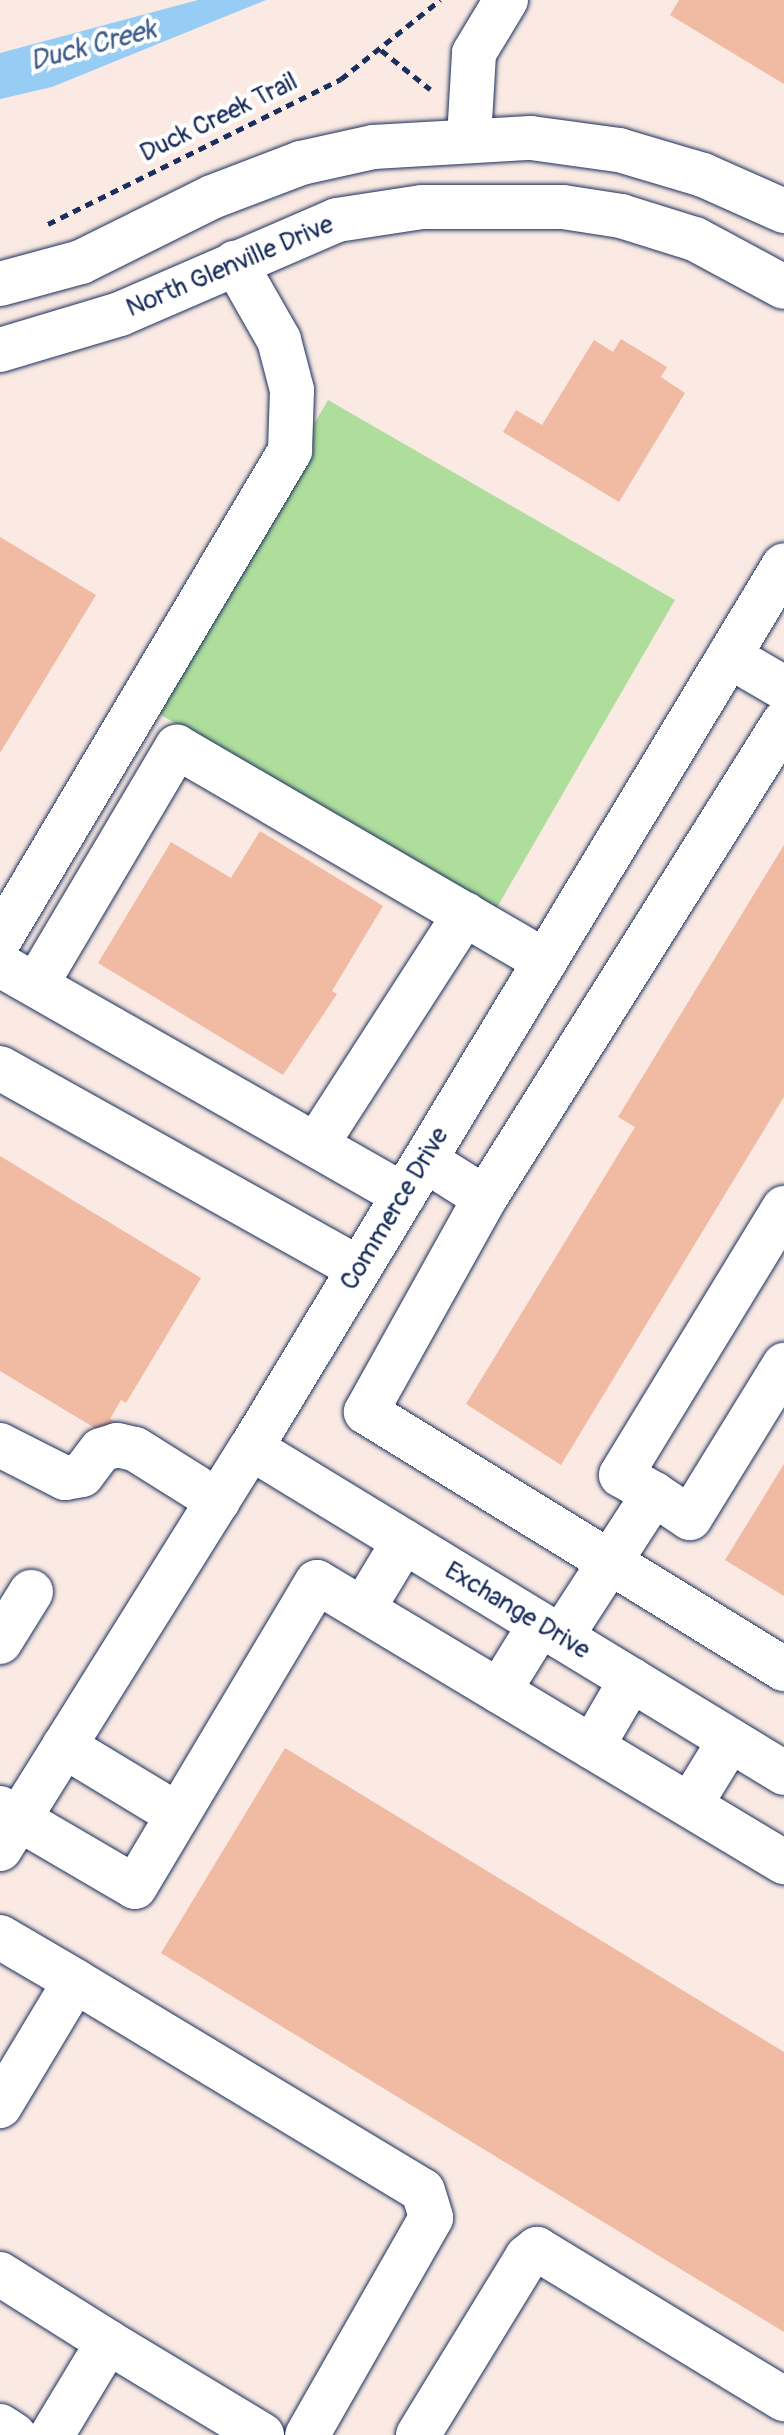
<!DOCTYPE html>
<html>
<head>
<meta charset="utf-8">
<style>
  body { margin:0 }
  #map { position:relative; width:784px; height:2435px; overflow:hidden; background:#fff; font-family:Pangolin,sans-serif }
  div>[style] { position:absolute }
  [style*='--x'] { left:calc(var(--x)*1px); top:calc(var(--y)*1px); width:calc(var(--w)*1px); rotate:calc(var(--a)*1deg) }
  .built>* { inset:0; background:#faeae3 }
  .green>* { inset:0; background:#aedd9c }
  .water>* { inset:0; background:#97ccf5 }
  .building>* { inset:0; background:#f0baa3 }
  .path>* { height:5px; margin-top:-2.5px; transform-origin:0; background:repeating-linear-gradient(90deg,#1b2f5e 0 8px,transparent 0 14px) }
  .roads { filter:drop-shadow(0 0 2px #1b2f5e) drop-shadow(0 0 2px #1b2f5e) }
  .minor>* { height:44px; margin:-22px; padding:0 22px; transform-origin:22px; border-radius:22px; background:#fff }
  span { translate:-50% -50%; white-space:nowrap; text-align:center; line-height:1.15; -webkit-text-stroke:8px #fff; paint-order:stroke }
  .street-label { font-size:26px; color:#1b2f5e }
  .water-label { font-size:28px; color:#405e8b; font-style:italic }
</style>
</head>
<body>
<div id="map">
  <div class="built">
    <i style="clip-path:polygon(0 0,784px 0,784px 2435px,0 2435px)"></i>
  </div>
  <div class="green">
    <i style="clip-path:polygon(328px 400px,675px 600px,496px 909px,149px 708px)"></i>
  </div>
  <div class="water">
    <i style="clip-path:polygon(198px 0,266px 0,52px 87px,0 99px,0 53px)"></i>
  </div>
  <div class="building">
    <i style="clip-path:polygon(679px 0,784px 0,784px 84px,670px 15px)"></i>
    <i style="clip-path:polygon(621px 339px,667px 367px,661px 377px,685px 393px,619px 502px,503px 432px,516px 410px,542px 425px,594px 340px,613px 352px)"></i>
    <i style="clip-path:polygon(0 537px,96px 595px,0 753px)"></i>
    <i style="clip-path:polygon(260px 831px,383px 906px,332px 991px,337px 994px,283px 1075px,98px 963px,171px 842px,231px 878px)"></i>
    <i style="clip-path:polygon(784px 845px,784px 1097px,561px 1465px,466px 1404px,635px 1127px,618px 1117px)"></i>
    <i style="clip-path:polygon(0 1156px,201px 1278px,126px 1403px,121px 1400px,110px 1419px,116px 1422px,108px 1436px,0 1371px)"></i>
    <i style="clip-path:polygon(784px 1464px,784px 1596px,725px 1560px)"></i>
    <i style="clip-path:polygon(285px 1748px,784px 2052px,784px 2332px,161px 1953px)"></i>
  </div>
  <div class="path">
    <i style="--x:381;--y:50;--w:63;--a:38.5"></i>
    <i style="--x:48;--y:224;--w:327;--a:-26.3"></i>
    <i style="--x:341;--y:79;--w:127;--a:-38.6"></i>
  </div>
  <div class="roads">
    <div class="minor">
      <i style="--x:469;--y:138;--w:85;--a:-86.6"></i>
      <i style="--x:474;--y:53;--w:62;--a:-58.9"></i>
      <i style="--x:0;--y:284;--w:84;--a:-15.2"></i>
      <i style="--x:81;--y:262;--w:146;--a:-26.4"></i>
      <i style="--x:212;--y:197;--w:95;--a:-20.9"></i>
      <i style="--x:301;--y:163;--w:74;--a:-12.5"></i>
      <i style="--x:373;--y:147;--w:158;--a:-3.3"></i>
      <i style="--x:531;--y:138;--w:89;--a:7.8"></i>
      <i style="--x:619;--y:150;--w:88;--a:16.6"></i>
      <i style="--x:703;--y:175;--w:89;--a:24"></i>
      <i style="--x:0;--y:350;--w:125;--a:-16.7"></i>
      <i style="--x:120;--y:314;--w:236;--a:-23.4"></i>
      <i style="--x:337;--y:220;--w:86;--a:-8.7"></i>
      <i style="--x:422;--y:207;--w:141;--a:0"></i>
      <i style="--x:563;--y:207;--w:59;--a:8.8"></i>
      <i style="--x:621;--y:216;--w:77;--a:17.3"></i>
      <i style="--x:695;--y:239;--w:101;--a:28.3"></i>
      <i style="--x:729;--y:656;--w:64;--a:30.2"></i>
      <i style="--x:0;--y:939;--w:568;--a:-59.28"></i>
      <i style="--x:290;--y:451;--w:61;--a:-88.1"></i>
      <i style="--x:292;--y:390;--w:52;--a:-104.6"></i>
      <i style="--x:279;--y:340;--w:89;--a:-119.7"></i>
      <i style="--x:0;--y:965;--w:465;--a:29.7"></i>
      <i style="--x:36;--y:985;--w:277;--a:-59.4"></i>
      <i style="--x:177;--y:747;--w:426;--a:30.2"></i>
      <i style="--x:0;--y:1068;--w:411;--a:29.2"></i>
      <i style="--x:316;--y:1145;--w:275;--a:-57.2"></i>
      <i style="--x:425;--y:1160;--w:71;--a:32.3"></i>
      <i style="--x:485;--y:1198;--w:245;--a:119.1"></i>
      <i style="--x:366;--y:1412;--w:491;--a:31.6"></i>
      <i style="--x:485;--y:1198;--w:562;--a:-57.86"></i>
      <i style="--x:0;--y:1445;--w:73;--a:26.9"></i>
      <i style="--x:65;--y:1478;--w:17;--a:-10"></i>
      <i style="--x:82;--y:1475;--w:31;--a:-53"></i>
      <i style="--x:101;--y:1450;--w:17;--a:-17"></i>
      <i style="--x:117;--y:1445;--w:18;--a:13"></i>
      <i style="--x:135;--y:1449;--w:98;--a:32.1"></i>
      <i style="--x:251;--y:1448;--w:624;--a:31.37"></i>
      <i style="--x:654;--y:1494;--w:38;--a:-150"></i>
      <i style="--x:621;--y:1475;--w:313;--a:-58.6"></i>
      <i style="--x:363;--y:1609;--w:79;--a:-58.9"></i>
      <i style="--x:561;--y:1637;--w:171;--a:-57"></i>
      <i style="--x:654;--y:1494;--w:43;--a:33.7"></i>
      <i style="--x:690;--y:1518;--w:180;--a:-58.4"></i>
      <i style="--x:0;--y:1642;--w:59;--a:-58.2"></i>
      <i style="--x:499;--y:1691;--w:78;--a:-58.2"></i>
      <i style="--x:64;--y:1746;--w:133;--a:31.2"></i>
      <i style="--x:592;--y:1747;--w:78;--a:-59.8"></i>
      <i style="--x:690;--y:1805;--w:76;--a:-58.4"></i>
      <i style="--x:0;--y:1808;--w:156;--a:30.3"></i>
      <i style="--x:135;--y:1887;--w:355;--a:-59.2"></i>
      <i style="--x:317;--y:1582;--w:545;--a:30.95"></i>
      <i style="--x:0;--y:1849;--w:473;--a:-58"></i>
      <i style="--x:251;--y:1448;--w:1031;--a:-58.88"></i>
      <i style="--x:0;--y:1937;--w:87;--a:30.4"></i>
      <i style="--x:75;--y:1981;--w:146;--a:121"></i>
      <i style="--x:75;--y:1981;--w:406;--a:31.1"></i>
      <i style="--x:423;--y:2191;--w:28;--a:73"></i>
      <i style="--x:431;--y:2218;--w:250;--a:119.7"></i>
      <i style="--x:0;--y:2274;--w:128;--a:32.2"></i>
      <i style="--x:108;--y:2342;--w:109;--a:121.1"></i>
      <i style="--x:108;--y:2342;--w:180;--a:31.1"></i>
      <i style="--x:0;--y:2426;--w:17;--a:33"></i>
      <i style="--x:418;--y:2435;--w:209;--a:-58.5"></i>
      <i style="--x:527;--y:2257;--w:13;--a:-39"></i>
      <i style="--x:537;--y:2249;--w:289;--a:31.3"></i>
    </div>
  </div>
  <div class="street-label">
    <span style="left:219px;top:118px;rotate:-26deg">Duck Creek Trail</span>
    <span style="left:230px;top:267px;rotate:-23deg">North Glenville Drive</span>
    <span style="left:395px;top:1209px;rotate:-59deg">Commerce Drive</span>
    <span style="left:517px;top:1611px;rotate:31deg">Exchange Drive</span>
  </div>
  <div class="water-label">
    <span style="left:93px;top:46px;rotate:-15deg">Duck Creek</span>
  </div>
</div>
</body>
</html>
